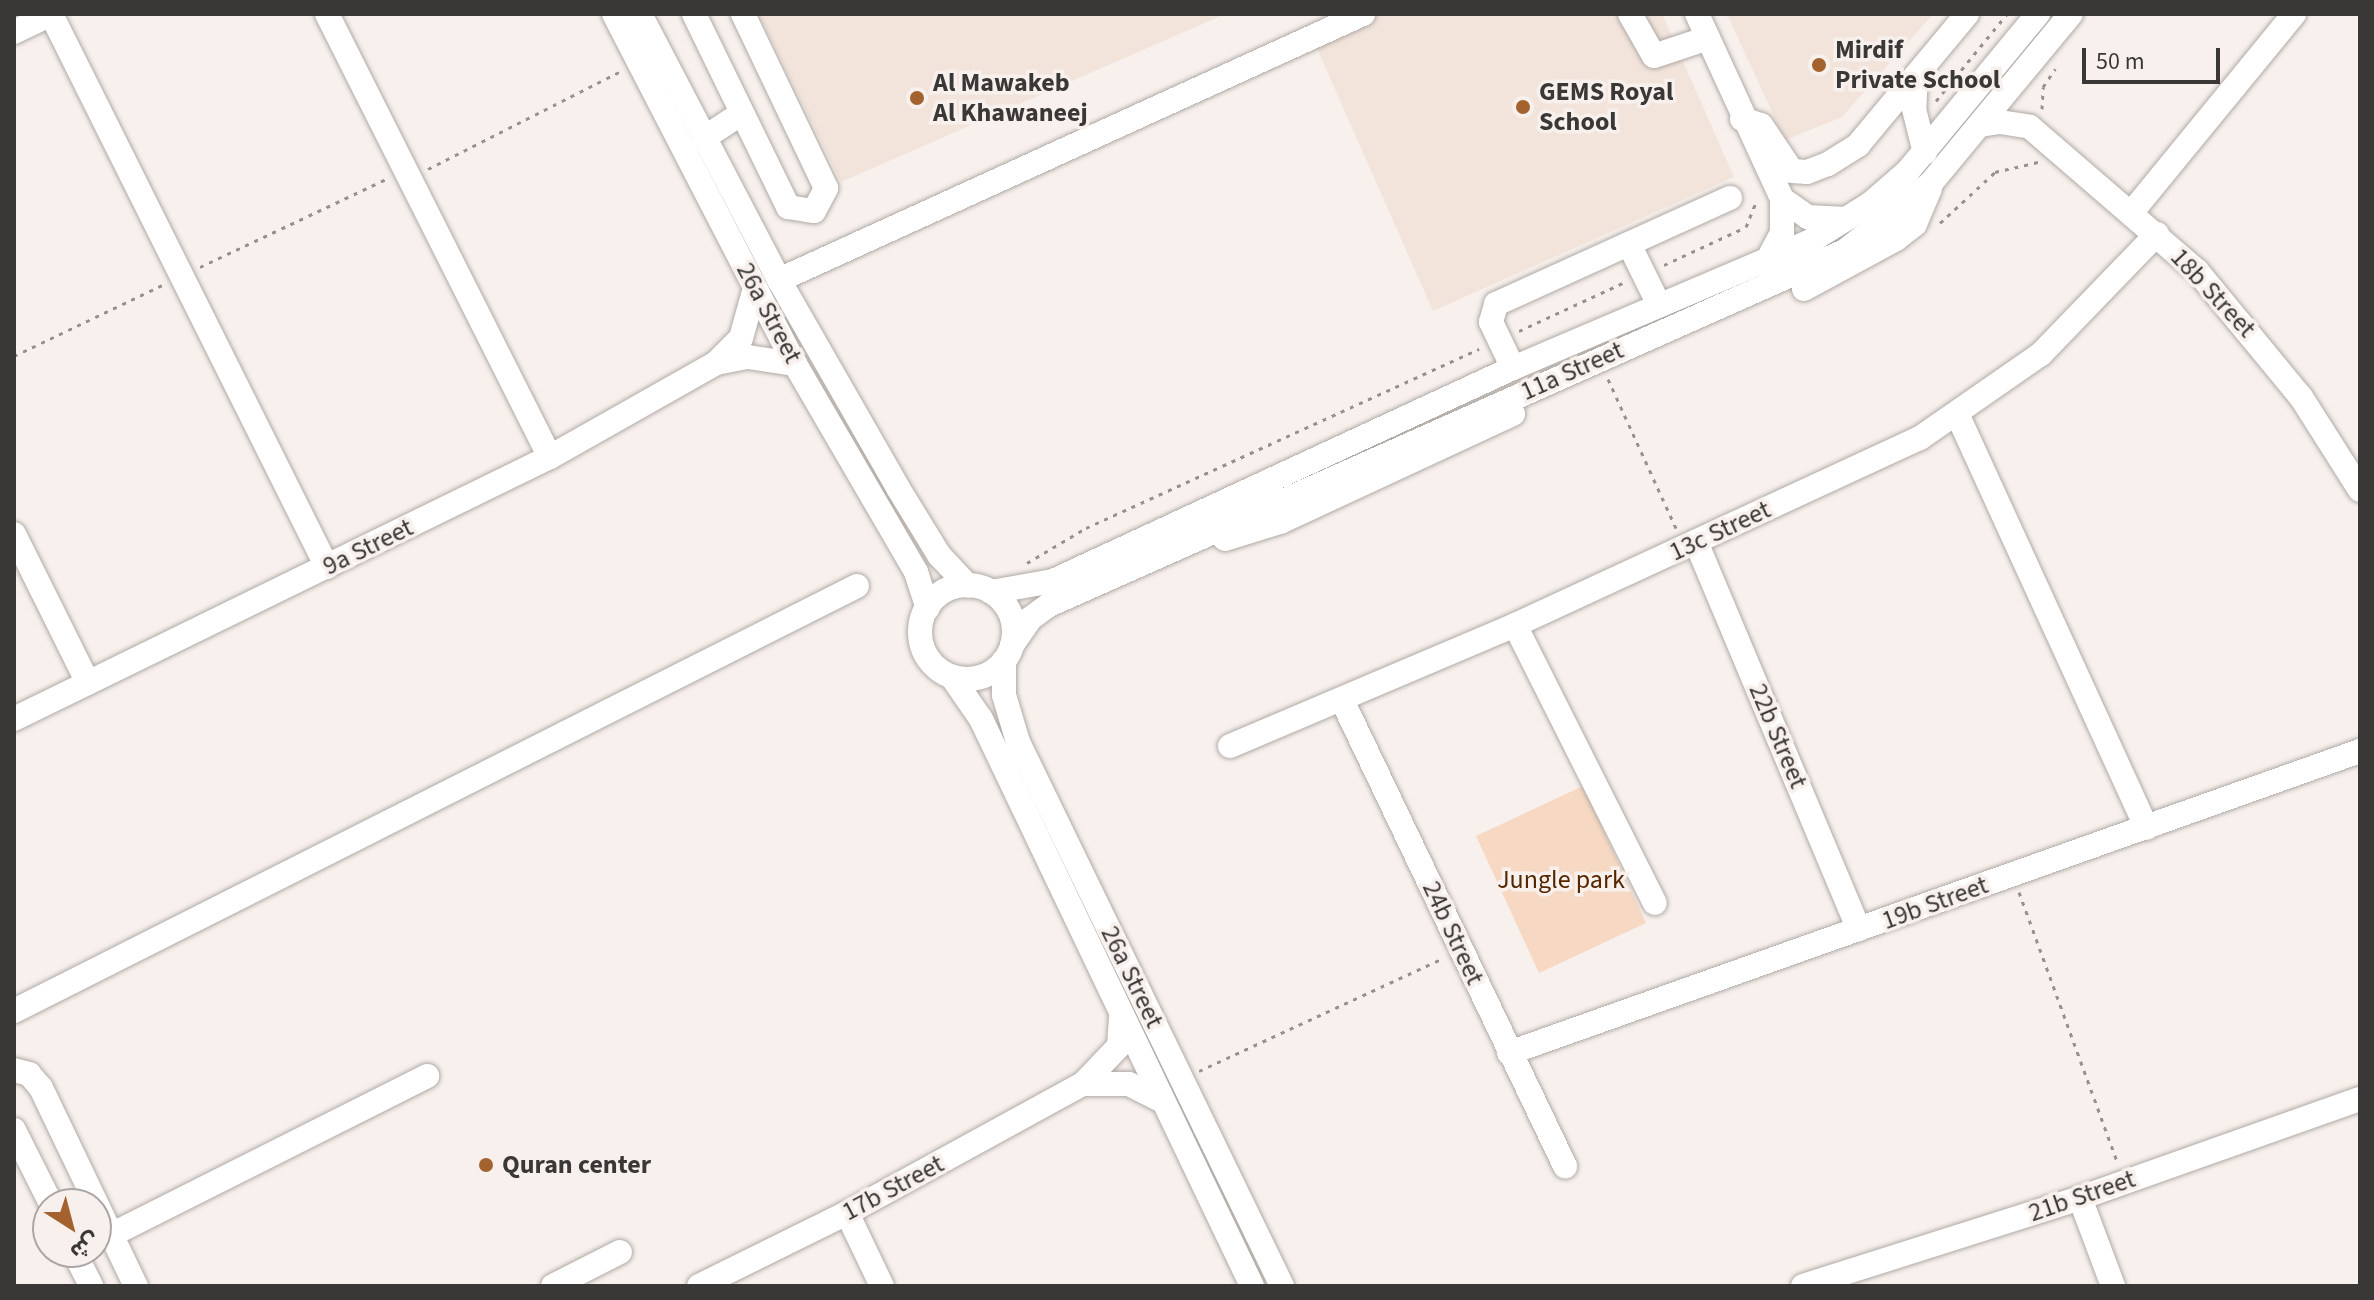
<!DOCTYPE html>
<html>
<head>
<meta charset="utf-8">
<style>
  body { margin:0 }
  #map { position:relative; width:2374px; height:1300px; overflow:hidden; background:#f7f0ec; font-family:"Source Sans 3","Noto Sans Arabic",sans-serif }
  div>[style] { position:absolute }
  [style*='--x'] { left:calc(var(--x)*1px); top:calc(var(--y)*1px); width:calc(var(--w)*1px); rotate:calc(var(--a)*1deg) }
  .built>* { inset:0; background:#f2e4db }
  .green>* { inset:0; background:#f7d8c3 }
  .path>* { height:3px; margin-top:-1.5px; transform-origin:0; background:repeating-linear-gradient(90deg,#96918e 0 4px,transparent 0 10px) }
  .roads { filter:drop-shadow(0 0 2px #b0aaa5) drop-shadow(0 0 2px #b0aaa5) }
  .minor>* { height:24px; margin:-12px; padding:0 12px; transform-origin:12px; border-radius:12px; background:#fff }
  .minor>.ring { margin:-12px; padding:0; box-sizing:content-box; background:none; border:24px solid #fff; border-radius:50% }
  .dots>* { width:22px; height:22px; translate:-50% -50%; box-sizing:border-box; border:4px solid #f7f0ec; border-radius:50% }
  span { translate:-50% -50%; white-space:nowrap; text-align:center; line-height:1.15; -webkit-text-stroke:7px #f7f0ec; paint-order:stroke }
  .poi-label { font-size:26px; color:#3a3836; font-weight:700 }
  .left { translate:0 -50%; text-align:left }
  .street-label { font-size:26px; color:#3a3836 }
  .park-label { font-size:26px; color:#542700 }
  .frame { position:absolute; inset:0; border:16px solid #3a3836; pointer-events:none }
  .north { position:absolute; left:32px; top:1188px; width:80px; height:80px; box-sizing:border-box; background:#f7f0ec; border:2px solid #aba6a3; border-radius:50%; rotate:144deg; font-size:22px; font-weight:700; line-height:32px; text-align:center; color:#3a3836 }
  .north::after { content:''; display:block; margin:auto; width:28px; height:36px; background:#a4622e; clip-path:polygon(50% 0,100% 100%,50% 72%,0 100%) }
  .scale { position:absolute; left:2082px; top:48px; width:138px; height:36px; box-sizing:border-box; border:4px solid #3a3836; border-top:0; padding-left:10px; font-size:24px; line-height:28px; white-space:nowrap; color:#3a3836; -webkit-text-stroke:6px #f7f0ec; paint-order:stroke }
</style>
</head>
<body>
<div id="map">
  <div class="built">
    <i style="clip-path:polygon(759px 14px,1225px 14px,841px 182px)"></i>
    <i style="clip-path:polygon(1363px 14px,1662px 14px,1734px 177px,1433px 311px,1312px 37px)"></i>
    <i style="clip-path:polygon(1727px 14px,1933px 14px,1842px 117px,1785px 140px)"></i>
  </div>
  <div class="green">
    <i style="clip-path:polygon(1583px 786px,1646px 923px,1539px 973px,1476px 836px)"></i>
  </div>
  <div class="path">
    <i style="--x:1997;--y:14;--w:1;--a:0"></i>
    <i style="--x:1936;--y:101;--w:112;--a:-50.8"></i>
    <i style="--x:2042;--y:109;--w:22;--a:-87"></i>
    <i style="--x:2043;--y:87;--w:22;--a:-56"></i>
    <i style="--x:428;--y:169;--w:216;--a:-26.9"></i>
    <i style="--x:1940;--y:223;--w:75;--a:-42.8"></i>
    <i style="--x:1995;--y:172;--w:44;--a:-13.1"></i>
    <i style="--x:1664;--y:265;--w:90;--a:-24.9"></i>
    <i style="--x:1746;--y:227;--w:29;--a:-68"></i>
    <i style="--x:200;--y:267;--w:208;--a:-25.3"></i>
    <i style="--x:1519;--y:331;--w:117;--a:-24.8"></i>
    <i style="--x:14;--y:356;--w:166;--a:-25.6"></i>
    <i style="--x:1608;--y:379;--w:164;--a:65.5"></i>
    <i style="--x:1027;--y:563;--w:69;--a:-30.7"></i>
    <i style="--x:1086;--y:528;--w:432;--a:-24.5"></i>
    <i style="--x:2019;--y:892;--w:289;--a:70"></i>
    <i style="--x:1199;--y:1071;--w:269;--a:-24.8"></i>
  </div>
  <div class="roads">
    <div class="minor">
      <i style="--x:51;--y:14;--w:618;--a:63.48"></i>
      <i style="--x:327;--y:14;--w:496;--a:63.3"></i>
      <i style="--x:614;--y:14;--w:394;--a:62.7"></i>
      <i style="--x:795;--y:364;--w:241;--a:59.8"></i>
      <i style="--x:916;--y:572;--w:38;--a:72"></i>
      <i style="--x:640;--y:14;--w:300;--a:62.4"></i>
      <i style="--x:779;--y:280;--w:240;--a:60.2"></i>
      <i style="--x:898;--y:488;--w:79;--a:58.5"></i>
      <i style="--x:939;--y:555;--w:42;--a:46.9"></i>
      <i style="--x:694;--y:14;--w:215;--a:64"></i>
      <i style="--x:788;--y:207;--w:26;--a:9"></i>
      <i style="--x:814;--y:211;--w:26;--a:-62"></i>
      <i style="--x:826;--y:188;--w:193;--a:-115.5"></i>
      <i style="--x:1630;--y:14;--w:48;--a:60.3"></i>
      <i style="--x:1654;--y:56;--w:57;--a:-18.4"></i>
      <i style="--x:1697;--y:14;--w:204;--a:65.3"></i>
      <i style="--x:1782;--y:199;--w:32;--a:35"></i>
      <i style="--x:1808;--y:217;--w:38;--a:3"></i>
      <i style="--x:14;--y:32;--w:41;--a:-25.9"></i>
      <i style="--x:1916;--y:76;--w:33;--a:93"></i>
      <i style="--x:1914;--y:109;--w:45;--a:76"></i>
      <i style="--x:1742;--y:119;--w:20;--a:18"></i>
      <i style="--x:1761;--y:125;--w:55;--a:56"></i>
      <i style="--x:1792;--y:171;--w:15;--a:4"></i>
      <i style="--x:1807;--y:172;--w:22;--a:-21"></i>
      <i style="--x:1828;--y:164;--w:36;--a:-32"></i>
      <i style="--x:1858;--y:145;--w:170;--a:-50.2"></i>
      <i style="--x:1980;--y:125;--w:20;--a:-9"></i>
      <i style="--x:2000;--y:122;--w:30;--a:9"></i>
      <i style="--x:2030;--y:127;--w:221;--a:40.8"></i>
      <i style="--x:2197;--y:271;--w:163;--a:50.5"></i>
      <i style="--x:2301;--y:397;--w:110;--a:57.6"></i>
      <i style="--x:704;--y:138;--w:45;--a:-33.3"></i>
      <i style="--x:2132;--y:212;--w:256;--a:-50.7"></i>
      <i style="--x:1629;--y:244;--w:68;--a:63.8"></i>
      <i style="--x:1766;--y:263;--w:34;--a:-62"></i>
      <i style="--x:1782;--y:233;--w:34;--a:-90"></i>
      <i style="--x:779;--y:280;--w:642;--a:-24.49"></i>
      <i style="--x:1804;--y:289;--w:105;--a:-28.5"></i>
      <i style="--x:1896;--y:239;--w:24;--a:-38"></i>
      <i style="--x:1915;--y:224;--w:38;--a:-67"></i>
      <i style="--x:716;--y:363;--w:33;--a:-11"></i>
      <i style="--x:748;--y:357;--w:48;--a:8.5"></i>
      <i style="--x:1513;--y:368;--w:51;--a:-115.6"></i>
      <i style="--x:1491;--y:322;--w:19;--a:-74"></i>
      <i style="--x:1496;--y:304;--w:257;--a:-24.4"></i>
      <i style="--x:1958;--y:416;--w:453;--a:65.4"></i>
      <i style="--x:14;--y:534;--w:166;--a:63.6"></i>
      <i style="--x:1225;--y:539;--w:58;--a:-17.2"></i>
      <i style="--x:1280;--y:522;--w:257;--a:-24.9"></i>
      <i style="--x:1696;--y:542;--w:420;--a:67.2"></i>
      <i class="ring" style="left:920px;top:585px;width:70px;height:70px"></i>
      <i style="--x:991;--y:592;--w:63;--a:-10.1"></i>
      <i style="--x:1053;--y:581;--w:507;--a:-24.85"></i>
      <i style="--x:1513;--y:368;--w:322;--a:-23.1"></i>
      <i style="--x:1809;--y:242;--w:72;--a:-31.9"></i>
      <i style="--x:1870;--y:204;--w:50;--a:-41"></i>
      <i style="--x:1908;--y:171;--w:204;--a:-50.4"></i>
      <i style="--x:1515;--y:625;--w:311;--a:63.3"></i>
      <i style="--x:1012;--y:645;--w:33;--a:-55"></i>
      <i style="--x:1031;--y:618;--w:22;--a:-36"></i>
      <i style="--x:1049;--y:605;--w:871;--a:-23.98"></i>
      <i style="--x:1845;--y:251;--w:110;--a:-38.3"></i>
      <i style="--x:1931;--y:183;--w:219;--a:-50.4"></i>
      <i style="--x:1004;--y:661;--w:34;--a:90"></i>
      <i style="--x:1004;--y:695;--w:49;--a:73.4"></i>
      <i style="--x:1018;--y:742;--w:605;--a:64.11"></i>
      <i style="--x:952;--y:677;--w:51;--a:55.4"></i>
      <i style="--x:981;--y:719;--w:628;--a:64.45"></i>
      <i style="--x:1342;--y:700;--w:517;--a:64.43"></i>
      <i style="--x:14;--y:719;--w:597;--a:-26.05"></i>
      <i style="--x:550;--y:457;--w:191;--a:-29.5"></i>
      <i style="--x:716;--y:363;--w:35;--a:-45"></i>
      <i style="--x:741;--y:338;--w:52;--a:-74.4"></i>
      <i style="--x:1230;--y:746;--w:310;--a:-23"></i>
      <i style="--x:1515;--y:625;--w:446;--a:-24.8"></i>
      <i style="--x:1920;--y:438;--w:147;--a:-34.8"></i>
      <i style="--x:2041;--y:354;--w:167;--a:-46"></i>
      <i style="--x:14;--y:1011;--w:944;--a:-26.76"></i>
      <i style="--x:1509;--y:1053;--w:903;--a:-19.54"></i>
      <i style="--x:14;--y:1070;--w:16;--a:15"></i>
      <i style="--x:29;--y:1074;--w:18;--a:49"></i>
      <i style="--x:41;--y:1088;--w:220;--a:64.4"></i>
      <i style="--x:1083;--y:1084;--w:46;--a:0"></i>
      <i style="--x:1129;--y:1084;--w:36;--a:27"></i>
      <i style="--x:14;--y:1130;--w:83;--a:63.4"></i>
      <i style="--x:2080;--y:1198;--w:94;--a:69.4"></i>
      <i style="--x:847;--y:1213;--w:81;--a:64.4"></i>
      <i style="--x:111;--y:1235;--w:354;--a:-26.7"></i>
      <i style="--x:74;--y:1252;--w:38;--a:63"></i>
      <i style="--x:553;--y:1286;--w:75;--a:-26.9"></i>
      <i style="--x:699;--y:1286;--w:165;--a:-26.3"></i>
      <i style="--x:847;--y:1213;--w:269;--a:-28.7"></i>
      <i style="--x:1083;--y:1084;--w:52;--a:-46.5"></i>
      <i style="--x:1119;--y:1046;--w:28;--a:-86"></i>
      <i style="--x:1803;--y:1286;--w:291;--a:-17.6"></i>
      <i style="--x:2080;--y:1198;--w:297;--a:-19.5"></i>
    </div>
  </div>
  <div class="dots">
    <i style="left:1819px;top:65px;background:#a4622e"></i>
    <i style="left:917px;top:98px;background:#a4622e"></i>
    <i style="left:1523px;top:107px;background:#a4622e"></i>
    <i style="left:486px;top:1165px;background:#a4622e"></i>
  </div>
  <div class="poi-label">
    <span class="left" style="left:1835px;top:65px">Mirdif<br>Private School</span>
    <span class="left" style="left:933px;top:98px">Al Mawakeb<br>Al Khawaneej</span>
    <span class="left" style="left:1539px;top:107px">GEMS Royal<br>School</span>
    <span class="left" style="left:502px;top:1165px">Quran center</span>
  </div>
  <div class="street-label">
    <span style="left:2213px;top:293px;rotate:47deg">18b Street</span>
    <span style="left:769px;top:313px;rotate:62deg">26a Street</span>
    <span style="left:1572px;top:371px;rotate:-24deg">11a Street</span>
    <span style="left:1720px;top:531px;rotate:-25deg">13c Street</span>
    <span style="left:368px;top:547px;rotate:-26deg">9a Street</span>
    <span style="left:1778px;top:736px;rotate:67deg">22b Street</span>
    <span style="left:1935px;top:903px;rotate:-20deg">19b Street</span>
    <span style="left:1453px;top:933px;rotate:65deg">24b Street</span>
    <span style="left:1132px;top:977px;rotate:64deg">26a Street</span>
    <span style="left:893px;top:1188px;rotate:-28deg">17b Street</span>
    <span style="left:2082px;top:1196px;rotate:-19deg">21b Street</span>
  </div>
  <div class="park-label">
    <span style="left:1561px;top:880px">Jungle park</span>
  </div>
  <div class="frame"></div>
  <div class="north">ش</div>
  <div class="scale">50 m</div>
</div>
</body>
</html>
